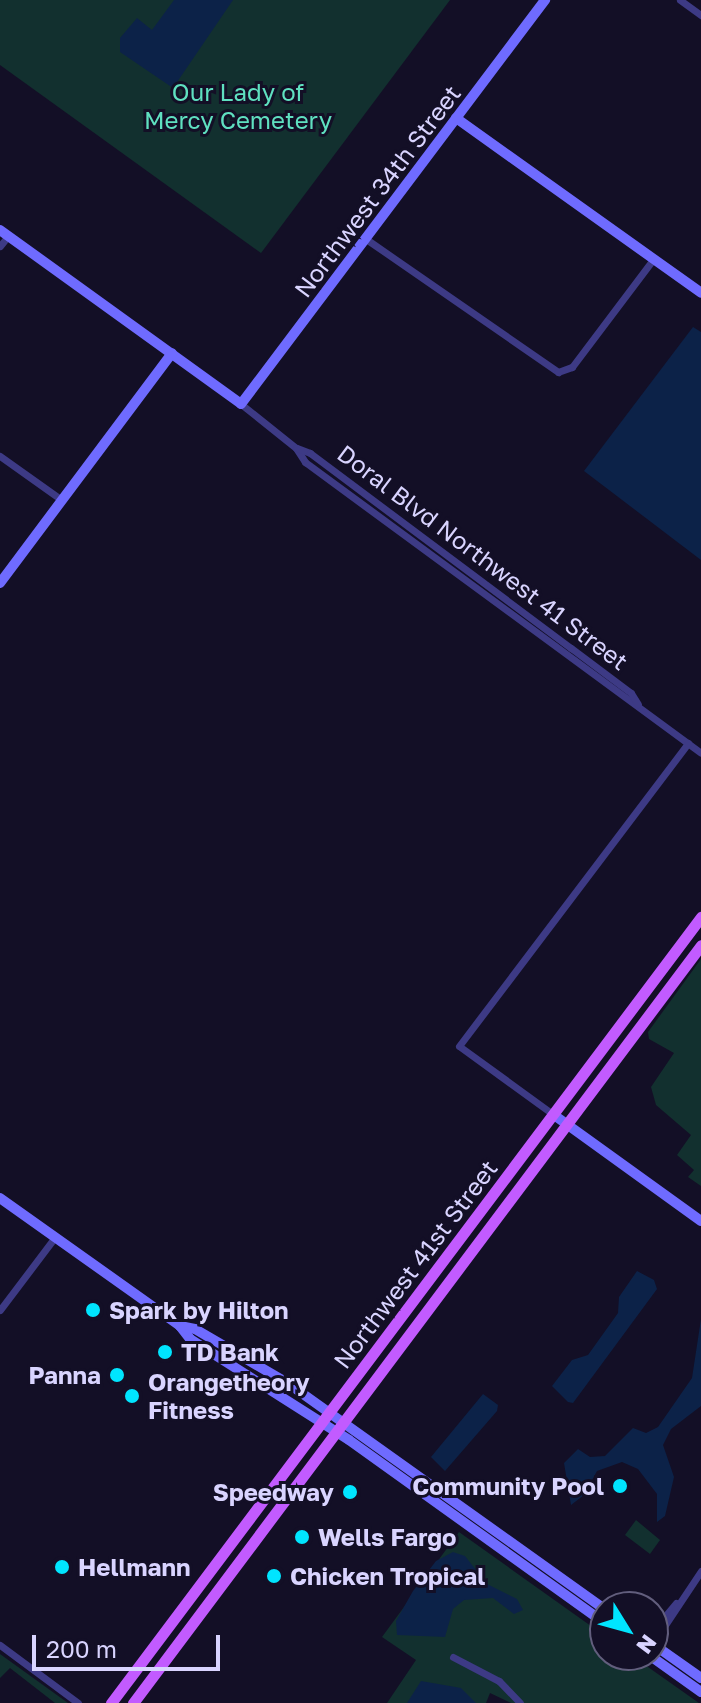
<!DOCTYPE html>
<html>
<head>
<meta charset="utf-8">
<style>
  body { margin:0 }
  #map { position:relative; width:701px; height:1703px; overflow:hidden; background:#130f26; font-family:"Golos Text",sans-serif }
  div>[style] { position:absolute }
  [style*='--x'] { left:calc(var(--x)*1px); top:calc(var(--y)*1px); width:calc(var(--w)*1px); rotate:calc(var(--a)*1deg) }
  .green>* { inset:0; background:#12302f }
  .water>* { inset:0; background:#0c2248 }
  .street>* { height:7px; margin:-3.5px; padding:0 3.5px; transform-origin:3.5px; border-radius:3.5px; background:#3d3a85 }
  .secondary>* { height:10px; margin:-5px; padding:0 5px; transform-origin:5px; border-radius:5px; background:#6f6bff }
  .primary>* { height:11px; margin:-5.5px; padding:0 5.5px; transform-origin:5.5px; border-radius:5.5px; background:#c25bff }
  .dots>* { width:22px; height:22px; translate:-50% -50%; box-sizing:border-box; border:4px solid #130f26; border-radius:50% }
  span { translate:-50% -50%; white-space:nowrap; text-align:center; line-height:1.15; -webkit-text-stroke:6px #130f26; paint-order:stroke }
  .park-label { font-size:24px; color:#5fe0c0 }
  .street-label { font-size:24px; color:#d9d4ff }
  .poi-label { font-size:24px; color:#d9d4ff; font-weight:700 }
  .left { translate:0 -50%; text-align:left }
  .right { translate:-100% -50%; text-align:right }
  .north { position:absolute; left:589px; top:1591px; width:80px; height:80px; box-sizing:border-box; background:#130f26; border:2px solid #625e7d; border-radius:50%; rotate:127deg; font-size:22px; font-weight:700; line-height:32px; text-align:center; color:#d9d4ff }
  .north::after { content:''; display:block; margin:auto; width:28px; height:36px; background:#00e5ff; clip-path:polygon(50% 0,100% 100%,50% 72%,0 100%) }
  .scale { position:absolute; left:32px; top:1635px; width:188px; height:36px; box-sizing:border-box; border:4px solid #d9d4ff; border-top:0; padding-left:10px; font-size:24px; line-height:28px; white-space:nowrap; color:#d9d4ff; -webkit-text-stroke:6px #130f26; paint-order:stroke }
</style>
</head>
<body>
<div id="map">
  <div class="green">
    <i style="clip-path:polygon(0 0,450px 0,261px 253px,0 65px)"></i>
    <i style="clip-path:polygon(701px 959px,701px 1186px,688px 1177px,694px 1170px,677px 1155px,691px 1135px,656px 1105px,651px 1087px,674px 1053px,649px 1039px,648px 1032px)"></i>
    <i style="clip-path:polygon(636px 1520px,660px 1540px,650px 1554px,625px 1535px)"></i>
    <i style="clip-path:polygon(459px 1532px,605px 1636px,605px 1655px,631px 1655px,699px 1703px,511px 1703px,490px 1693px,486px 1703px,387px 1703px,416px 1660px,382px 1637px)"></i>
    <i style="clip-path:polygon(0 1654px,68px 1703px,55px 1703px,10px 1668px,0 1678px)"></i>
  </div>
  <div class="water">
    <i style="clip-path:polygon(174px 0,233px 0,173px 88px,120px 52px,120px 38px,137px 18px,152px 30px)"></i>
    <i style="clip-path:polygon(693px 327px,701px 332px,701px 560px,584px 471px)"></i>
    <i style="clip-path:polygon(637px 1271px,654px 1280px,657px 1289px,573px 1403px,568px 1402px,552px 1386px,572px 1360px,588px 1355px,618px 1313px,619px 1297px)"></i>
    <i style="clip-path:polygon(701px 1319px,701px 1406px,671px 1429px,663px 1445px,674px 1477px,665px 1516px,657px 1522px,657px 1494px,638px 1469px,622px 1462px,597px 1471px,584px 1495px,571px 1505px,564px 1463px,578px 1449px,590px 1457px,605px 1456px,633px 1428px,646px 1433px,658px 1427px,692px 1378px)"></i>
    <i style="clip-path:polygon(483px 1394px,498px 1405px,497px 1411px,445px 1471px,431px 1457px)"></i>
    <i style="clip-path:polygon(453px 1552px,465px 1556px,487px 1584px,517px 1599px,523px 1610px,514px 1614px,493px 1598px,464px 1600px,453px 1609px,445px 1637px,397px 1635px,396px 1621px,413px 1591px,436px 1561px)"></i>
    <i style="clip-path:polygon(421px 1681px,461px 1688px,476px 1703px,407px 1703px)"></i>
  </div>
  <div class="street">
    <i style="--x:680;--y:0;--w:26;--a:36"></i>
    <i style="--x:366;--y:239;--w:234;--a:34.7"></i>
    <i style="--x:558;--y:372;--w:15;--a:-20"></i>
    <i style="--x:572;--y:367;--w:136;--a:-53"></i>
    <i style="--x:0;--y:246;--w:13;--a:-51"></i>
    <i style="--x:241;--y:404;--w:70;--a:38.7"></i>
    <i style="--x:296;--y:448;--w:17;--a:57"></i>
    <i style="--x:305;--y:462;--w:491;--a:36.3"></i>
    <i style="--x:297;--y:448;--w:14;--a:21"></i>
    <i style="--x:310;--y:453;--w:326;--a:36.8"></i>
    <i style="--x:571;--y:648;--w:75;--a:36.9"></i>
    <i style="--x:631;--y:693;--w:13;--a:58"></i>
    <i style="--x:0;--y:456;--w:76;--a:35.4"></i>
    <i style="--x:554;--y:1115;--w:117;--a:-144"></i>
    <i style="--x:459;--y:1046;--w:380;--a:-52.9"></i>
    <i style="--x:0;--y:1310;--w:91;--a:-53"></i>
    <i style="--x:676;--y:1603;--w:26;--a:130"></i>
    <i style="--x:659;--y:1623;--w:6;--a:18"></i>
    <i style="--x:665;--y:1625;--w:65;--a:-56.3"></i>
    <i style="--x:0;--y:1645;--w:97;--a:36.6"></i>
    <i style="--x:453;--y:1657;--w:52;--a:27.6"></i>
    <i style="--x:499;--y:1681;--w:30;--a:46"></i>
  </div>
  <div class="secondary">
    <i style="--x:456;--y:118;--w:301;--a:35.5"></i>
    <i style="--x:0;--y:230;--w:297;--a:35.8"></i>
    <i style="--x:241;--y:404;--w:506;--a:-53.04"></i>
    <i style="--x:0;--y:583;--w:287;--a:-53.2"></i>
    <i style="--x:554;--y:1115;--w:181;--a:35.8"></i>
    <i style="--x:0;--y:1198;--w:221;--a:35.4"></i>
    <i style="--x:180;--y:1326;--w:16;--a:52"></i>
    <i style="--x:190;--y:1339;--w:188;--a:32.4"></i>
    <i style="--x:349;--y:1440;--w:315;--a:35.6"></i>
    <i style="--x:180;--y:1326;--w:15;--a:11"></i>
    <i style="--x:195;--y:1329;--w:109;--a:30.3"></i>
    <i style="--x:289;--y:1384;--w:388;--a:35.5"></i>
    <i style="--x:653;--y:1644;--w:59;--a:35.3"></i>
    <i style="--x:649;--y:1655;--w:64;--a:35.4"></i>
  </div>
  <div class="primary">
    <i style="--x:111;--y:1703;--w:983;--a:-53.11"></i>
    <i style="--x:133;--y:1703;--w:947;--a:-53.15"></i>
  </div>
  <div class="dots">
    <i style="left:93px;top:1310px;background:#00e5ff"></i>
    <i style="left:165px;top:1352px;background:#00e5ff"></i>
    <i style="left:117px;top:1375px;background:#00e5ff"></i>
    <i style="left:132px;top:1396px;background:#00e5ff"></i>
    <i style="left:620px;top:1486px;background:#00e5ff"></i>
    <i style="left:350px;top:1492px;background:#00e5ff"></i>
    <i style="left:302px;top:1537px;background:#00e5ff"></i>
    <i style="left:62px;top:1567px;background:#00e5ff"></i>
    <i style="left:274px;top:1576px;background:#00e5ff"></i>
  </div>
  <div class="park-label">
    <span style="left:238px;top:106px">Our Lady of<br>Mercy Cemetery</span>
  </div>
  <div class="street-label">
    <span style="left:377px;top:191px;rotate:-53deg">Northwest 34th Street</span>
    <span style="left:483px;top:557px;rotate:37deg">Doral Blvd Northwest 41 Street</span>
    <span style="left:415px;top:1264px;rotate:-53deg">Northwest 41st Street</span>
  </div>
  <div class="poi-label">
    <span class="left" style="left:109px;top:1310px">Spark by Hilton</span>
    <span class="left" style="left:181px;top:1352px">TD Bank</span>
    <span class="right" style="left:101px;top:1375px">Panna</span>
    <span class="left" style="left:148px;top:1396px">Orangetheory<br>Fitness</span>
    <span class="right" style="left:604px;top:1486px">Community Pool</span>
    <span class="right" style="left:334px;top:1492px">Speedway</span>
    <span class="left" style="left:318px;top:1537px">Wells Fargo</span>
    <span class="left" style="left:78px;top:1567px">Hellmann</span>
    <span class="left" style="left:290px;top:1576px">Chicken Tropical</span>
  </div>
  <div class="north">N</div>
  <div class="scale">200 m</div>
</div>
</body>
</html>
